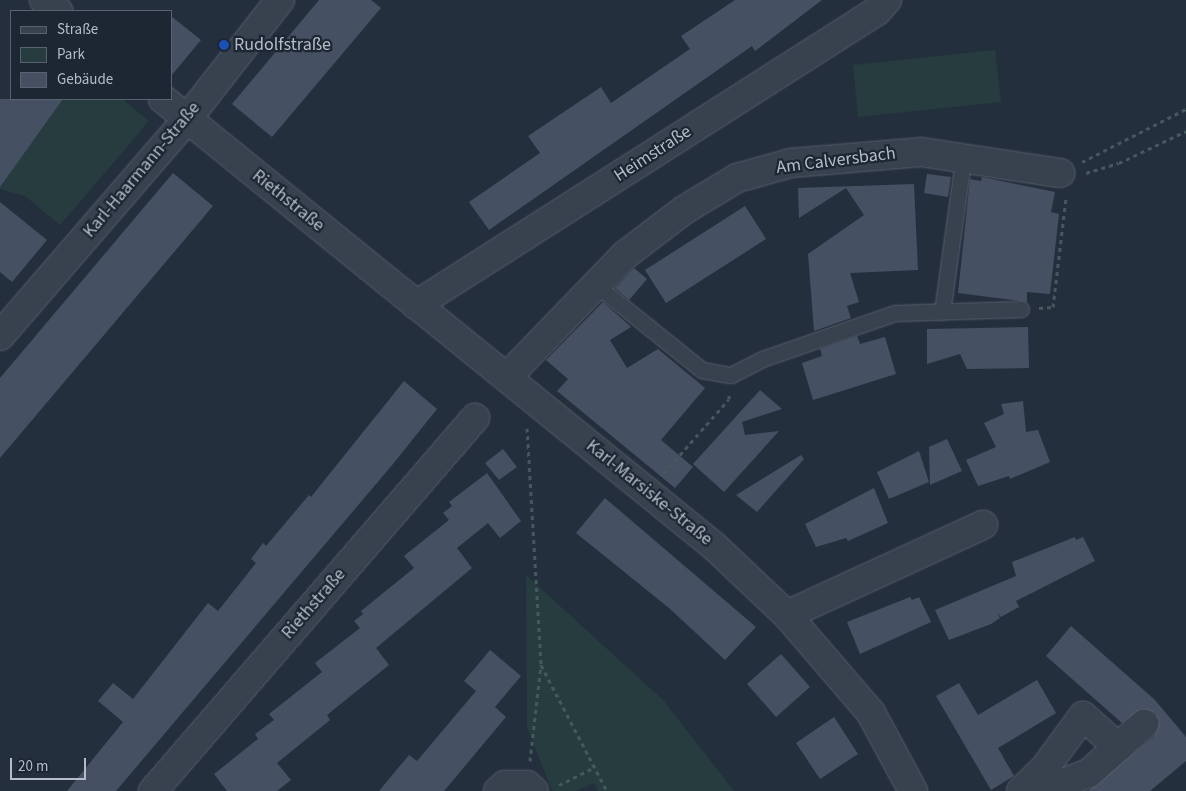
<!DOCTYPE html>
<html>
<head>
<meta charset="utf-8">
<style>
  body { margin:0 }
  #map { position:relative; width:1186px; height:791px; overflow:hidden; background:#242f3e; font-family:"Source Sans 3",sans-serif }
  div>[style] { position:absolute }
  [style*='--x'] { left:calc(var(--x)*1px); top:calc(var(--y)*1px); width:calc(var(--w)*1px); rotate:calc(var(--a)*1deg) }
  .green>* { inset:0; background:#263c3f }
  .building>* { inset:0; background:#455162 }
  .path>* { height:3px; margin-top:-1.5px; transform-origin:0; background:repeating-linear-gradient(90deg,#44595c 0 4px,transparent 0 8px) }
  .roads { filter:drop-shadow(0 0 1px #565f6c) drop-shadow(0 0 1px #565f6c) }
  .lane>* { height:15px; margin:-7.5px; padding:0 7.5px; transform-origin:7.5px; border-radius:7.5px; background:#38414e }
  .street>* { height:28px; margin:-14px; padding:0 14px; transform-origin:14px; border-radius:14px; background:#38414e }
  .dots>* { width:14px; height:14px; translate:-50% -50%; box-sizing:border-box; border:2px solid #1d2633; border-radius:50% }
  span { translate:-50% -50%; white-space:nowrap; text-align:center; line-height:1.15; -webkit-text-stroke:4.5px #1d2633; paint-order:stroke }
  .poi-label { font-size:18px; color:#b4bcc9 }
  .left { translate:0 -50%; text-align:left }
  .street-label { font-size:18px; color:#b4bcc9 }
  .legend { position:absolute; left:10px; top:10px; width:162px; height:90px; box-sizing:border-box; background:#1d2633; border:1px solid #59626f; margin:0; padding:6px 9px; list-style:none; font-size:15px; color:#b4bcc9 }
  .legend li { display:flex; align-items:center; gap:10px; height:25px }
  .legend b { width:25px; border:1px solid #59626f }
  .scale { position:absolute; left:10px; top:758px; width:76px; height:22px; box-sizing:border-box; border:2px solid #b4bcc9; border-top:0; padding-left:6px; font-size:15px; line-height:18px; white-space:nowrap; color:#b4bcc9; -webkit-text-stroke:4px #1d2633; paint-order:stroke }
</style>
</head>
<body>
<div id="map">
  <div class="green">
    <i style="clip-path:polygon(995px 50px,1001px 102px,858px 117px,853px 65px)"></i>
    <i style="clip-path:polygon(63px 99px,122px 99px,149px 121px,60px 225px,25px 196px,0 189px,0 186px)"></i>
    <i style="clip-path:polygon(526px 575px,663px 700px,734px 791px,598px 791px,594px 783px,576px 791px,552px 791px,527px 727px)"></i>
  </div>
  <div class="building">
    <i style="clip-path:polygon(319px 0,371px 0,381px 8px,272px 137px,232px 104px)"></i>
    <i style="clip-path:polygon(735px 0,822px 0,755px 51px,752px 46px,489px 230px,469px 202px,540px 153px,528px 136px,601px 87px,611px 103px,690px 49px,681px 36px)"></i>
    <i style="clip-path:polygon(171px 16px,201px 40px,171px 76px)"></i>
    <i style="clip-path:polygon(0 99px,63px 99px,0 187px)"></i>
    <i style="clip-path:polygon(173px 173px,213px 206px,0 458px,0 378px)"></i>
    <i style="clip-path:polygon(927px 174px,951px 177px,948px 197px,924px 193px)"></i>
    <i style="clip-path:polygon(982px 177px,1055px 192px,1051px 212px,1059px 214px,1050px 294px,1027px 292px,1027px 302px,958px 293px,970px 179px,981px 181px)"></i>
    <i style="clip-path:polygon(914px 184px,918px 270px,850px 273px,859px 302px,847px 306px,851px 318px,814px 331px,808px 254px,864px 215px,846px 188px,799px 218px,798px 188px)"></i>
    <i style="clip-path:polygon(0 202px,47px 240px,12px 282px,0 272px)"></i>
    <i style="clip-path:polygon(745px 206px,766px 239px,666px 303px,645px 270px)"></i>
    <i style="clip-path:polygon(634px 268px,647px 279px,629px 300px,615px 288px)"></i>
    <i style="clip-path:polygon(603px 302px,631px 327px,610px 340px,627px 368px,658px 349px,705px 388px,661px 440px,693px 467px,675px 488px,557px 391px,568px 379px,546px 360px)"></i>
    <i style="clip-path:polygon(1028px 327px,1029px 368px,967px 369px,960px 354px,927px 364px,927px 329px)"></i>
    <i style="clip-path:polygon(857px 336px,860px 344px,885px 337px,896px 374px,813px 400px,802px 363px,822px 356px,820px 349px)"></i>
    <i style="clip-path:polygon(404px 381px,437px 409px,393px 464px,116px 791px,67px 791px,123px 722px,98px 701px,113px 683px,133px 699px,208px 603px,218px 611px,256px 563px,251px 559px,263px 543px,266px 546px,309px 495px,311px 497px)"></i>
    <i style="clip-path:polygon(760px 390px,782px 409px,742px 422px,745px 435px,779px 431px,724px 492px,693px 464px)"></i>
    <i style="clip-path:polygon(1023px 401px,1026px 432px,1038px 430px,1050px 462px,1010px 479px,1009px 476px,978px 486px,966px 460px,996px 447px,984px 423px,1004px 414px,1001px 404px)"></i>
    <i style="clip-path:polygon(947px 439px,962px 471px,930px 485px,929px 447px)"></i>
    <i style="clip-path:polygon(503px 449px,517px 467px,499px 480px,485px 463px)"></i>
    <i style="clip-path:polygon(919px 451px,929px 482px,889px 499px,877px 472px)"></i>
    <i style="clip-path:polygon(801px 455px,804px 459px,757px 512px,736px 495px)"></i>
    <i style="clip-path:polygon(487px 473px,521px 521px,500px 538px,488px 523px,457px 548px,472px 568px,376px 648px,389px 665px,327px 715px,330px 720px,277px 763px,291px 780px,277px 791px,227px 791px,214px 774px,258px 739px,255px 734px,274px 720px,269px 714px,322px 672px,315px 663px,360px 628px,354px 621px,363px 614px,361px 611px,414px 568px,404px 556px,449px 520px,443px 513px,452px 506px,449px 502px)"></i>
    <i style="clip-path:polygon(874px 488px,888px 523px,848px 541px,846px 538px,816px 547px,805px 524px)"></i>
    <i style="clip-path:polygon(605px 498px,756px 627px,725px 660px,669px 608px,576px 533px)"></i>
    <i style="clip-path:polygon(1075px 537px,1076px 540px,1083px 537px,1095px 561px,1016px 601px,1019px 607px,1001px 617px,997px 613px,1000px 618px,991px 624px,949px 640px,935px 610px,1016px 576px,1012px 562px)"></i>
    <i style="clip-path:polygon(910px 597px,912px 600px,919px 597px,931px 622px,860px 654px,847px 622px)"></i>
    <i style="clip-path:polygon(1071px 626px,1155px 700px,1186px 737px,1186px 761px,1150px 791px,1088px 791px,1154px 736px,1159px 721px,1155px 713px,1141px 709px,1122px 723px,1046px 656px)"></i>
    <i style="clip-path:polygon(490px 650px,521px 676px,495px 707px,506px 717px,444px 791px,379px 791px,409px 755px,417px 761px,476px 691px,464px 681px)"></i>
    <i style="clip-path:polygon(781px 654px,810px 687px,776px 717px,747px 684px)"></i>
    <i style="clip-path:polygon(1037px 680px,1056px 713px,998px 748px,1014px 776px,991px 790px,936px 696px,959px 683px,978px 715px)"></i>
    <i style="clip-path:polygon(834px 717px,858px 754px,820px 779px,796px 743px)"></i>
  </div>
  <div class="path">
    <i style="--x:1082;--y:162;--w:117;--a:-27"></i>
    <i style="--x:1086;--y:173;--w:34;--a:-17"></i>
    <i style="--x:1119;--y:163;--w:74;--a:-25.5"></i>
    <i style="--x:1039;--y:308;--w:14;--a:-4"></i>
    <i style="--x:1053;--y:307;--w:110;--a:-83.2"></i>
    <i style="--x:527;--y:428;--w:237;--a:86.6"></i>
    <i style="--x:541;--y:665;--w:142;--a:62.4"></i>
    <i style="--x:664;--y:473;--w:98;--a:-48.7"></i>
    <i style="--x:729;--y:399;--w:6;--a:-90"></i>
    <i style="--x:530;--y:761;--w:97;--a:-83.5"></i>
    <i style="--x:559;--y:785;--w:40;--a:-26.6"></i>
  </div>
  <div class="roads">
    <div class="lane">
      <i style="--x:595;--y:284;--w:137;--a:38.8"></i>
      <i style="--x:702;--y:370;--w:29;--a:10"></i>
      <i style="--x:731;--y:375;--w:35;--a:-27"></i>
      <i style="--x:762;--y:359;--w:141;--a:-19.1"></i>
      <i style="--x:895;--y:313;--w:126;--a:-1.8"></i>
      <i style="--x:942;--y:312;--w:153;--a:-82.1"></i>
    </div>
    <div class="street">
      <i style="--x:44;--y:0;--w:18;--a:38"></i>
      <i style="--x:163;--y:99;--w:710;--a:39.05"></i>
      <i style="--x:714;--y:546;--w:100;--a:43.4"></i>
      <i style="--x:787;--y:615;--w:129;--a:49.4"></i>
      <i style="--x:871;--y:713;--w:89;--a:61.7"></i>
      <i style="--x:416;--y:305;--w:547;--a:-32.53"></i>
      <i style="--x:877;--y:11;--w:15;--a:-48"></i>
      <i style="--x:0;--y:336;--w:286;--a:-49.2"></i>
      <i style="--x:187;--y:119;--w:151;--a:-52"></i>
      <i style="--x:507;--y:377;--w:170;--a:-46"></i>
      <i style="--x:625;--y:255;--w:74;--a:-37.3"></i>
      <i style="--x:684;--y:210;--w:62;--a:-31.1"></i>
      <i style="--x:737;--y:178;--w:56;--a:-15.5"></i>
      <i style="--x:791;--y:163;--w:130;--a:-4.8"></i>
      <i style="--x:921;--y:152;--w:141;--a:8.6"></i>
      <i style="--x:787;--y:615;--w:216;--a:-24.7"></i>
      <i style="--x:153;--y:791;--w:493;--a:-49.2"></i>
      <i style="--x:498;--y:791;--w:9;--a:-41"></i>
      <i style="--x:505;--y:785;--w:22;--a:0"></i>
      <i style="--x:527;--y:785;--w:9;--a:41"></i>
      <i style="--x:1021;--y:791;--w:32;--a:-44"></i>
      <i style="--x:1044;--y:769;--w:66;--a:-53.7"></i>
      <i style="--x:1083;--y:716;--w:47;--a:41.5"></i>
      <i style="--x:1043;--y:791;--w:49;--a:-21.4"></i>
      <i style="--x:1089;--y:773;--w:74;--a:-41.7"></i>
    </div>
  </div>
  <div class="dots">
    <i style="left:224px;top:45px;background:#1a4fb4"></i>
  </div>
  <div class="poi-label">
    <span class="left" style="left:234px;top:45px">Rudolfstraße</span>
  </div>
  <div class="street-label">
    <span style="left:653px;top:154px;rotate:-33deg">Heimstraße</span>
    <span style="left:836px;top:161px;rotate:-7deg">Am Calversbach</span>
    <span style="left:142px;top:170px;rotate:-50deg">Karl-Haarmann-Straße</span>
    <span style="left:288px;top:201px;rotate:39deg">Riethstraße</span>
    <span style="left:649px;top:493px;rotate:39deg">Karl-Marsiske-Straße</span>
    <span style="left:314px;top:604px;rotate:-49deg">Riethstraße</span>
  </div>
  <ul class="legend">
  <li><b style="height:6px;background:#38414e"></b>Straße</li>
  <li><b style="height:14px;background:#263c3f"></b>Park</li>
  <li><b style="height:14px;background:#455162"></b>Gebäude</li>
  </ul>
  <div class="scale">20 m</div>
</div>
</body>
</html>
